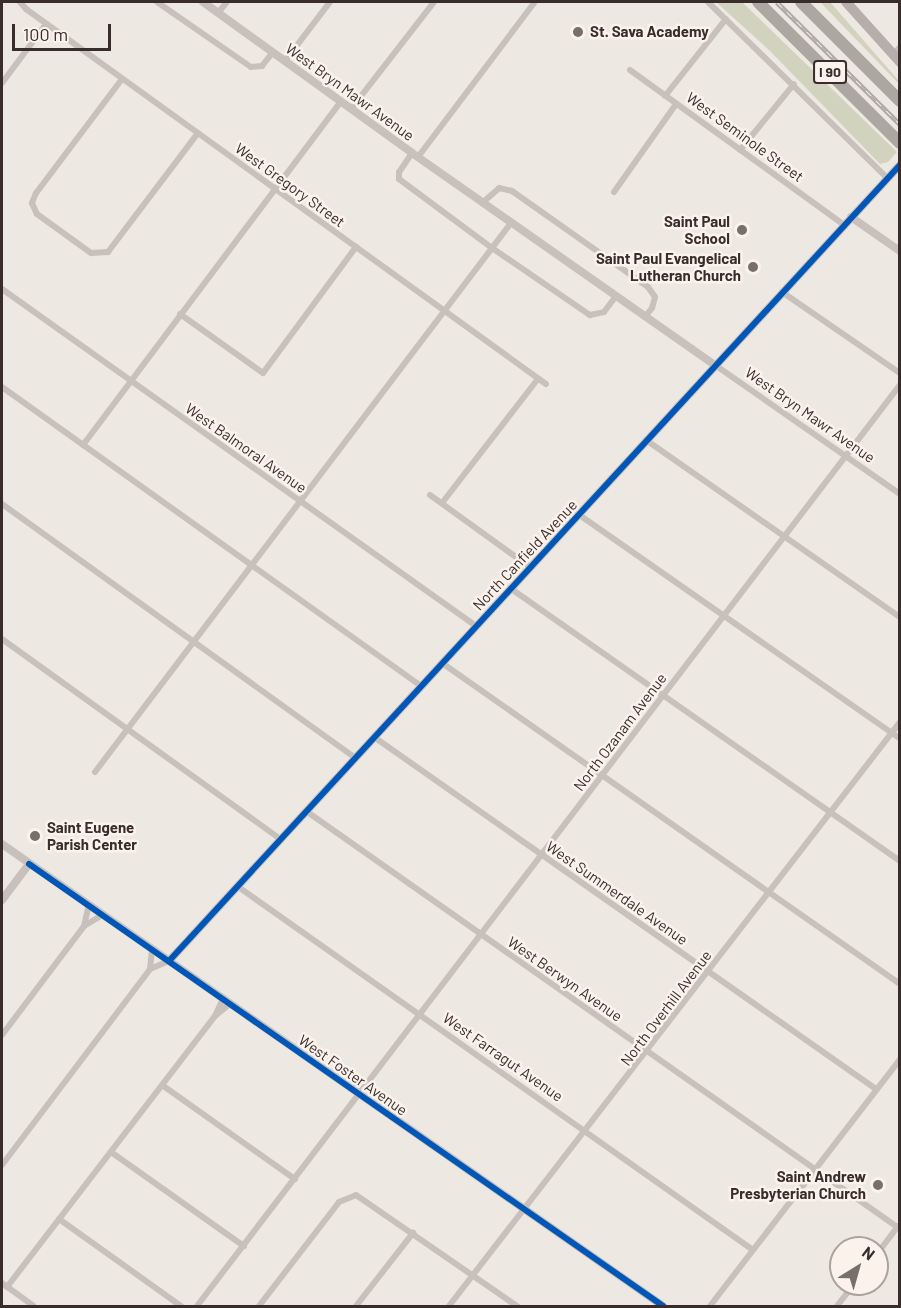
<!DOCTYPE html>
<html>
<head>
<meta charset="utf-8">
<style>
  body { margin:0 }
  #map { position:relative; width:901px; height:1308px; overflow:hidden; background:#eee8e3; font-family:Barlow,sans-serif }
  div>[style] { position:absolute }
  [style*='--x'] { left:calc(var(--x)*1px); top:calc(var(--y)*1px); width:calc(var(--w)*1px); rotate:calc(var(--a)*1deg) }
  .green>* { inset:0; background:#d1d3be }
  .minor>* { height:6px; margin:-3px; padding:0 3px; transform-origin:3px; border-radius:3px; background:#c7c0bb }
  .tertiary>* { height:8px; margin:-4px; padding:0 4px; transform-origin:4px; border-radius:4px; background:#c7c0bb }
  .primary>* { height:10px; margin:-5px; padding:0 5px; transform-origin:5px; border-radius:5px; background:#b6aeaa }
  .motorway>* { height:12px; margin:-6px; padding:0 6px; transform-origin:6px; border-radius:6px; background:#ada7a2 }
  .rail>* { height:4.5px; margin-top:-2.25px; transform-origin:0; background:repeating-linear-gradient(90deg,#faf2eb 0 7px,#afa9a6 0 14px); box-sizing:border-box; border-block:2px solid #afa9a6 }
  .cycleway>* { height:6px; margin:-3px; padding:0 3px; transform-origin:3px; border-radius:3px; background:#0057b8 }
  .dots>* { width:16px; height:16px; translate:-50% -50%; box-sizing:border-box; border:3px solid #faf2eb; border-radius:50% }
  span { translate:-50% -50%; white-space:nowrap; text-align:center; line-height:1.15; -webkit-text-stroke:5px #faf2eb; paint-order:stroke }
  .shield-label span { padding:2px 4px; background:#faf2eb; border:2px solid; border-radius:4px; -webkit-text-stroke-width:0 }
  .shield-label { font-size:14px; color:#382d2a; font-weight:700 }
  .poi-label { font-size:15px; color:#382d2a; font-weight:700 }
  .left { translate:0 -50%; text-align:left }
  .right { translate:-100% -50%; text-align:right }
  .street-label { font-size:15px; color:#382d2a }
  .frame { position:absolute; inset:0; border:3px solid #382d2a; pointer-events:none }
  .north { position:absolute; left:829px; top:1236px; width:60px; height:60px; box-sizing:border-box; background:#faf2eb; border:2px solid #aca39e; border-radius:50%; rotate:37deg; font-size:16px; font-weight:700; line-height:24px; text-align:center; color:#382d2a }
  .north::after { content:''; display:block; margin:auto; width:21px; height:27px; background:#786e6b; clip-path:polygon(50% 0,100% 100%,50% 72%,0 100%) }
  .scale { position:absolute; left:12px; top:24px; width:99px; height:27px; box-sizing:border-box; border:3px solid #382d2a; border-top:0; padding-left:8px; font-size:18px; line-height:21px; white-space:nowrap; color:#382d2a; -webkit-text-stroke:4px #faf2eb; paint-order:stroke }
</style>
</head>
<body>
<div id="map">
  <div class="green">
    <i style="clip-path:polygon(716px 2px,742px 2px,897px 152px,888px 162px,880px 164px,770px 51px)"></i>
    <i style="clip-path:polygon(820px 2px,830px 2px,899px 81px,899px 84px)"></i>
  </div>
  <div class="minor">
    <i style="--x:20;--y:2;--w:9;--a:49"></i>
    <i style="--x:26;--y:9;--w:641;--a:35.8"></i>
    <i style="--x:157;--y:2;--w:114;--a:34.7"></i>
    <i style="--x:251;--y:67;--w:11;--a:-5"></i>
    <i style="--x:262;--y:66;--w:18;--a:-52"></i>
    <i style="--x:708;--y:2;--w:251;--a:44.5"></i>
    <i style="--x:218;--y:13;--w:14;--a:-51"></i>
    <i style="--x:893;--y:55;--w:11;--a:-49"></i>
    <i style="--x:285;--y:61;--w:74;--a:-52.7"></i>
    <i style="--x:630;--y:70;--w:264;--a:35.9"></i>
    <i style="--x:122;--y:79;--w:143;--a:127"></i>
    <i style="--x:36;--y:193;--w:11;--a:112"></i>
    <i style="--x:32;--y:203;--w:12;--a:66"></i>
    <i style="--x:37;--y:214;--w:67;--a:35.8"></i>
    <i style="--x:91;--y:253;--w:17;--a:-3"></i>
    <i style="--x:108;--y:252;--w:149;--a:-52.9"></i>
    <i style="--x:2;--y:83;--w:74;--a:-53.3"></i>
    <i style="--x:665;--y:96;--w:98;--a:-51.6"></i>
    <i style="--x:351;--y:109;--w:135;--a:-52.2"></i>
    <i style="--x:740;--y:150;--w:85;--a:-50.7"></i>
    <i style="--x:412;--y:153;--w:23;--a:124"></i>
    <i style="--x:399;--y:172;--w:7;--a:90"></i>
    <i style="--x:399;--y:179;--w:116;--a:36.6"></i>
    <i style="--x:492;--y:248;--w:119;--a:34.4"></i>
    <i style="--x:590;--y:315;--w:14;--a:-12"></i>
    <i style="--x:604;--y:312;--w:20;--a:-53"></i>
    <i style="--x:418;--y:157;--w:194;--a:-53"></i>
    <i style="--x:614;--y:192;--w:108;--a:-54.8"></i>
    <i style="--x:482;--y:203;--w:23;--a:-41"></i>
    <i style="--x:499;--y:188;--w:13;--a:13"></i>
    <i style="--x:512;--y:191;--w:166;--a:35.2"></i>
    <i style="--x:648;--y:287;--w:12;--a:55"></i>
    <i style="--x:655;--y:297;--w:11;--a:105"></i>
    <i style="--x:652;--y:308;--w:11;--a:128"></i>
    <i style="--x:2;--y:289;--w:582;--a:35.41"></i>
    <i style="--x:782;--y:292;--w:143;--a:34.5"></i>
    <i style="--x:180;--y:314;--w:102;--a:35.4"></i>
    <i style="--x:263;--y:373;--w:157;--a:-53.6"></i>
    <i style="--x:715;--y:365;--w:226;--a:34.9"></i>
    <i style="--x:2;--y:387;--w:515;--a:35.51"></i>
    <i style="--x:646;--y:440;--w:310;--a:34.9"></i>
    <i style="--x:83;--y:445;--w:430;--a:-53.1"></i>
    <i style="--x:430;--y:495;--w:123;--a:35.8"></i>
    <i style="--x:442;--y:503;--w:157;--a:-52.3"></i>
    <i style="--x:2;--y:504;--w:435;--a:35.7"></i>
    <i style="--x:578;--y:514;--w:393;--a:34.9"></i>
    <i style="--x:510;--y:588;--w:476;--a:35"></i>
    <i style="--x:2;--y:639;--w:342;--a:35.7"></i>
    <i style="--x:442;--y:663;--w:559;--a:35.03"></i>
    <i style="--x:374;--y:737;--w:613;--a:35.04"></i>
    <i style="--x:95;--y:772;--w:689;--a:-52.85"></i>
    <i style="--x:306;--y:811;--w:726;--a:35.13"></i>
    <i style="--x:237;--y:886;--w:631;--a:35.2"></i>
    <i style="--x:84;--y:926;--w:22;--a:-77"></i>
    <i style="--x:150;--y:969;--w:21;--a:-23"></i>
    <i style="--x:215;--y:1016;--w:19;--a:-65"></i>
    <i style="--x:2;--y:1035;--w:136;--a:-53"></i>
    <i style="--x:84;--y:926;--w:21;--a:-31"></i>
    <i style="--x:162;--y:1085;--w:163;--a:35.3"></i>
    <i style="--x:111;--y:1152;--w:163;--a:35.3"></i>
    <i style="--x:2;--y:1165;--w:246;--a:-52.9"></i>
    <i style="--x:150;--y:969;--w:19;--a:-84"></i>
    <i style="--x:59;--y:1219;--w:150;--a:35.5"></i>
    <i style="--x:877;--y:1254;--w:35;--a:-53"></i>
    <i style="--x:2;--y:1283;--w:39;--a:36"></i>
    <i style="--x:7;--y:1287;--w:342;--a:-52.5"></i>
    <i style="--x:215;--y:1016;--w:19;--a:-39"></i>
    <i style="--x:197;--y:1306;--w:1159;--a:-52.65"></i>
    <i style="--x:259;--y:1306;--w:131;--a:-52.4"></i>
    <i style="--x:339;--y:1202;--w:18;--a:-22"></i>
    <i style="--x:356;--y:1195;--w:196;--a:34.6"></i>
    <i style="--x:356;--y:1306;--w:93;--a:-52"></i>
    <i style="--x:449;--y:1306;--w:738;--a:-52.32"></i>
    <i style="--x:710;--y:1306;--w:312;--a:-52.4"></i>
    <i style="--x:837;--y:1306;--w:28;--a:-52"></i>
  </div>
  <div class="tertiary">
    <i style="--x:203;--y:2;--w:258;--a:35.8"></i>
    <i style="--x:412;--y:153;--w:370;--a:35"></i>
    <i style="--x:851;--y:217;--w:60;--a:34.8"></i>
    <i style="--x:2;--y:844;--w:806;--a:34.95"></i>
    <i style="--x:2;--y:900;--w:45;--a:-53.1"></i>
    <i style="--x:169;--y:961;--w:1081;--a:-47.44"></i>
  </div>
  <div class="primary">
    <i style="--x:846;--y:2;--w:81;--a:48"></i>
  </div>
  <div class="motorway">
    <i style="--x:758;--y:2;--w:200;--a:44.8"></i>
    <i style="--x:801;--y:2;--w:140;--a:45"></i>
  </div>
  <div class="rail">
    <i style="--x:777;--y:2;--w:173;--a:44.8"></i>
  </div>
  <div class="cycleway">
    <i style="--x:29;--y:864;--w:773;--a:34.88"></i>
    <i style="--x:169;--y:961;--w:1081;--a:-47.44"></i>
  </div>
  <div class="dots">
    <i style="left:578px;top:32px;background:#786e6b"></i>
    <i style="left:742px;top:230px;background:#786e6b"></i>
    <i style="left:753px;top:267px;background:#786e6b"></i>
    <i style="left:35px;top:836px;background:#786e6b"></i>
    <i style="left:878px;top:1185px;background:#786e6b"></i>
  </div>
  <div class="shield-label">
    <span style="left:830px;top:72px">I 90</span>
  </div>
  <div class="poi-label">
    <span class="left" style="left:590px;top:32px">St. Sava Academy</span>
    <span class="right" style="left:730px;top:230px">Saint Paul<br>School</span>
    <span class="right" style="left:741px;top:267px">Saint Paul Evangelical<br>Lutheran Church</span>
    <span class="left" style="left:47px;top:836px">Saint Eugene<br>Parish Center</span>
    <span class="right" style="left:866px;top:1185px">Saint Andrew<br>Presbyterian Church</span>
  </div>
  <div class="street-label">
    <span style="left:350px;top:92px;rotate:36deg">West Bryn Mawr Avenue</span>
    <span style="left:745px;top:137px;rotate:36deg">West Seminole Street</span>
    <span style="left:290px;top:185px;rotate:36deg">West Gregory Street</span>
    <span style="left:810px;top:415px;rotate:35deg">West Bryn Mawr Avenue</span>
    <span style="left:246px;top:448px;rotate:35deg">West Balmoral Avenue</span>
    <span style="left:525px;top:555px;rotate:-47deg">North Canfield Avenue</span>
    <span style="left:620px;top:732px;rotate:-53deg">North Ozanam Avenue</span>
    <span style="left:617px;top:893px;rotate:35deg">West Summerdale Avenue</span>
    <span style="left:565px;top:979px;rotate:35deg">West Berwyn Avenue</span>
    <span style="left:666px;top:1008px;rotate:-53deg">North Overhill Avenue</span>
    <span style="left:503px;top:1057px;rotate:35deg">West Farragut Avenue</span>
    <span style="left:353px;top:1075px;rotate:35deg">West Foster Avenue</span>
  </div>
  <div class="frame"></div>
  <div class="north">N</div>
  <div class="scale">100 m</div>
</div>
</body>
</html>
